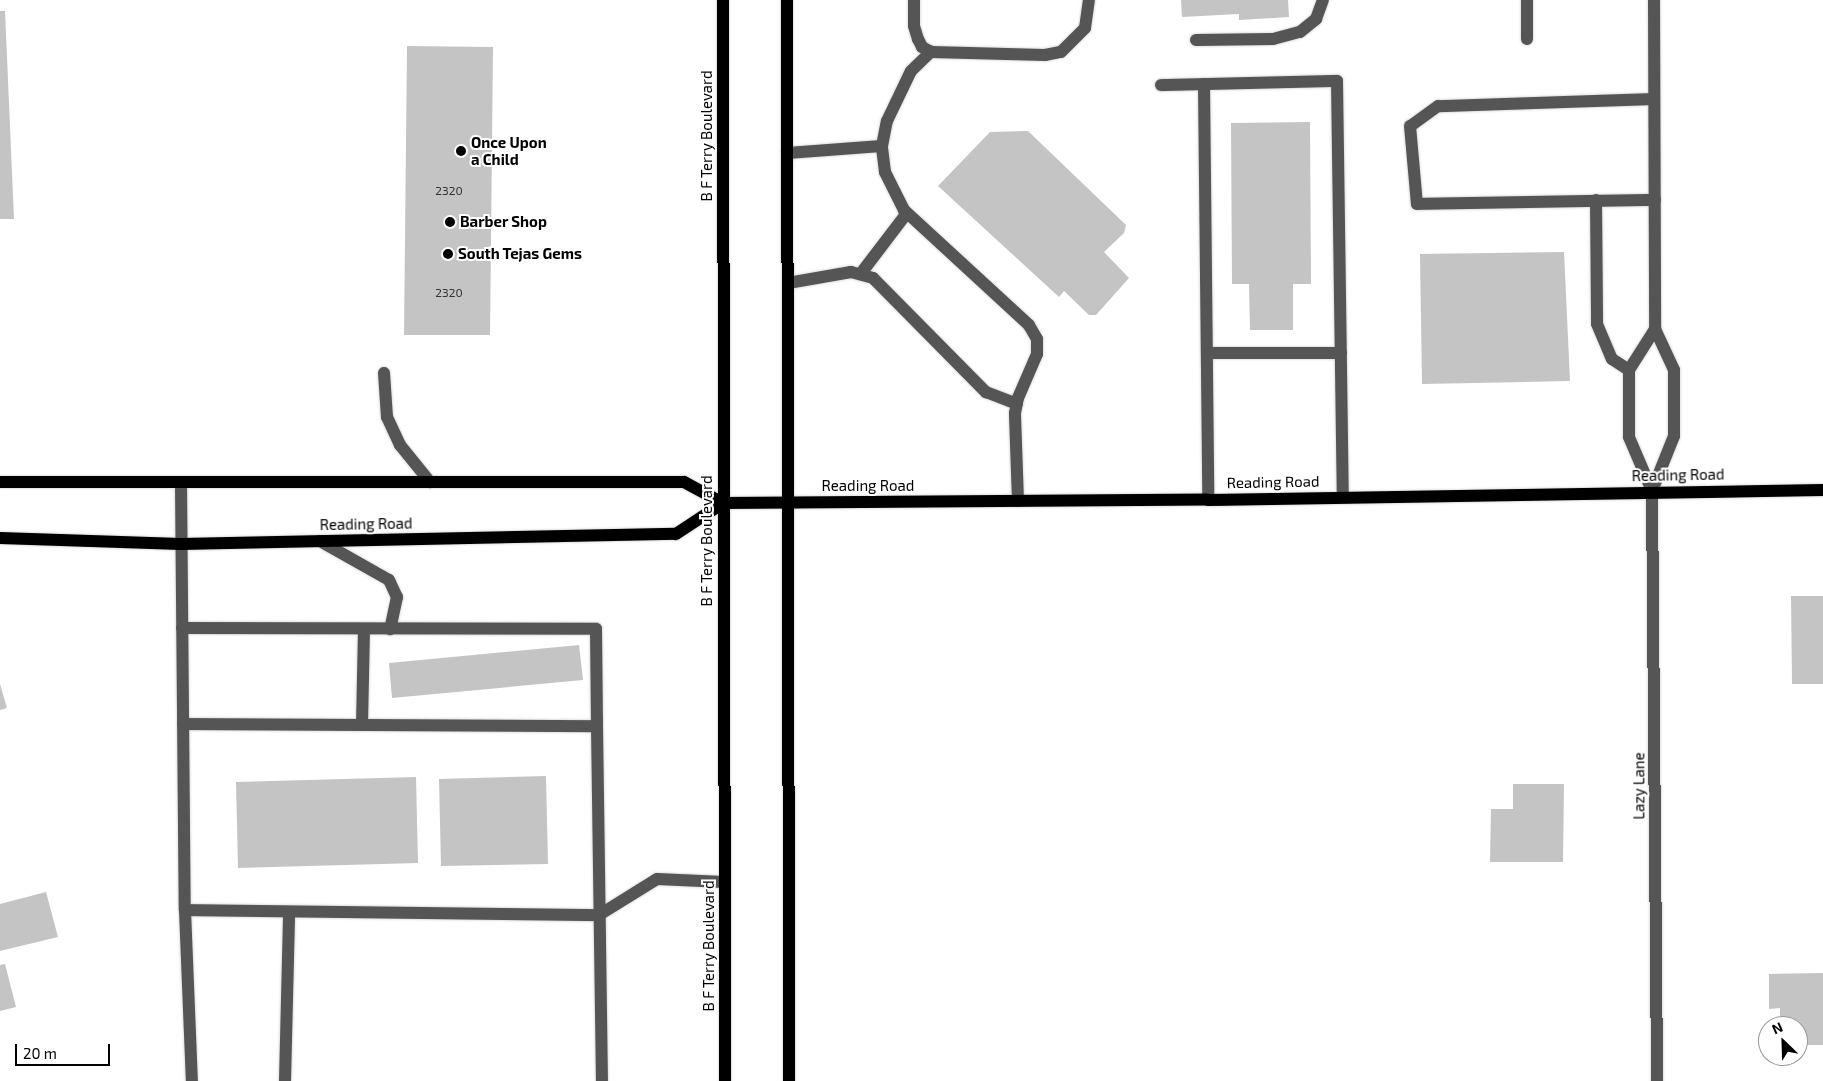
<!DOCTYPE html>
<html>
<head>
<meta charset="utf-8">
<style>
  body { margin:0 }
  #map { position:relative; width:1823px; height:1081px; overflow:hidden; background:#fff; font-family:"Exo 2",sans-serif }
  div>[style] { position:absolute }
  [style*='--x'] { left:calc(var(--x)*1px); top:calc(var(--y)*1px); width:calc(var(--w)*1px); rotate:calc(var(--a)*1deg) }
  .building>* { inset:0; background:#c4c4c4 }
  .roads { filter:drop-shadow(0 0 1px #dbdbdb) drop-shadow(0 0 1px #dbdbdb) }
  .minor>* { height:12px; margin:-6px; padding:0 6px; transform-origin:6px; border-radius:6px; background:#555 }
  .major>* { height:12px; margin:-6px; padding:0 6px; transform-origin:6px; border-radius:6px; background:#000 }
  .dots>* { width:14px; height:14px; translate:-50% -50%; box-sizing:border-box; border:2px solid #fff; border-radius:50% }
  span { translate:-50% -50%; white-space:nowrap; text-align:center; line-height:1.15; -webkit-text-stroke:4px #fff; paint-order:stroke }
  .number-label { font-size:12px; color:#313131 }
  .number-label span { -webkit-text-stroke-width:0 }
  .street-label { font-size:15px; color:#000 }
  .poi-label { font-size:15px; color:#000; font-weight:700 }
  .left { translate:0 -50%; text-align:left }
  .north { position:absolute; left:1758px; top:1016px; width:50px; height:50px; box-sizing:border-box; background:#fff; border:1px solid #999; border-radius:50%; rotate:336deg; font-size:14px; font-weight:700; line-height:20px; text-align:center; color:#000 }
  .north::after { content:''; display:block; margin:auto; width:18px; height:22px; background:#000; clip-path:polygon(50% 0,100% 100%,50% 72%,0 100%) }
  .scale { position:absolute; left:15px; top:1044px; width:95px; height:22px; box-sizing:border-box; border:2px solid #000; border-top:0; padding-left:6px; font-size:15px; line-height:18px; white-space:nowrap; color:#000; -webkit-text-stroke:4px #fff; paint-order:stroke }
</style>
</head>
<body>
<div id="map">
  <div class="building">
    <i style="clip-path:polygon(1181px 0,1288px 0,1289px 17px,1239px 20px,1239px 14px,1182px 17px)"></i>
    <i style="clip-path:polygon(0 11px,5px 11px,14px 219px,0 219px)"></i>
    <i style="clip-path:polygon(407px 46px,493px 47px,490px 335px,404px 335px)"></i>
    <i style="clip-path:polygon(1310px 122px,1311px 284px,1293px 284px,1293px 330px,1250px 330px,1249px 284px,1232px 284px,1231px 123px)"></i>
    <i style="clip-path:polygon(1028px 131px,1126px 225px,1124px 233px,1104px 252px,1129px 278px,1096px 315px,1089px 315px,1064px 291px,1059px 297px,938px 186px,990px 132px)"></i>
    <i style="clip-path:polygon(1564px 252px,1570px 381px,1422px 384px,1420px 254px)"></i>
    <i style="clip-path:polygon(1791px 596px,1823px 596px,1823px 684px,1792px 684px)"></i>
    <i style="clip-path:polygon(579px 645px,583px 680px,392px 698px,389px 663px)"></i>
    <i style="clip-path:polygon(0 684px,7px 708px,0 710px)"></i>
    <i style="clip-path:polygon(546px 776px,548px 864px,441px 866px,439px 779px)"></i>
    <i style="clip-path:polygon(416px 777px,418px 863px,238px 868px,236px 782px)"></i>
    <i style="clip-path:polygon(1513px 784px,1564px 784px,1563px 862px,1490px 862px,1491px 809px,1513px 809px)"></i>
    <i style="clip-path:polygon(46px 892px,58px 937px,0 951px,0 904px)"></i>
    <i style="clip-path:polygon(5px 964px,16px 1007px,0 1011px,0 965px)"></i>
    <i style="clip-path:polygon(1823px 973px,1823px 1045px,1798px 1045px,1798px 1026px,1780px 1026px,1780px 1008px,1769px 1009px,1769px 974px)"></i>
  </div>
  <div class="roads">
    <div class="minor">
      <i style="--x:914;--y:0;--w:26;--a:90"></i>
      <i style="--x:914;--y:26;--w:14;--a:73"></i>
      <i style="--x:918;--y:39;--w:9;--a:63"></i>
      <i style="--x:922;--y:47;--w:10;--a:29"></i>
      <i style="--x:1527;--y:0;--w:39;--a:90"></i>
      <i style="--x:1654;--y:0;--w:329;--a:89.8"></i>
      <i style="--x:1655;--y:329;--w:45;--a:65.1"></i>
      <i style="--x:1674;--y:370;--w:66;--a:90"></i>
      <i style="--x:1674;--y:436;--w:59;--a:111.8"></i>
      <i style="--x:1652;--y:491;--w:59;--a:-113.1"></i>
      <i style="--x:1629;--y:437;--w:67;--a:-90"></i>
      <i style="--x:1629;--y:370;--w:49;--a:-57.6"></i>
      <i style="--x:1196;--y:40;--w:77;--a:-0.7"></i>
      <i style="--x:1273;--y:39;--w:28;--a:-15"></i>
      <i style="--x:1300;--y:32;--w:21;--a:-39"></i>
      <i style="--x:1316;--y:19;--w:20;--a:-70"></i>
      <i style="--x:1204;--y:84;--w:416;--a:89.4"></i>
      <i style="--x:1161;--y:85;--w:176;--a:-1.3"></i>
      <i style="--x:1337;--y:81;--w:416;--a:89.2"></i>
      <i style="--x:1654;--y:99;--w:216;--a:178.1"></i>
      <i style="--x:1438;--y:106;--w:34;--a:144"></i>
      <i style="--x:1410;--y:126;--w:78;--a:84.9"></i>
      <i style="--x:1417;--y:204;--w:238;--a:-1"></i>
      <i style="--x:787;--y:153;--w:95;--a:-4.2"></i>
      <i style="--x:1596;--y:200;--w:124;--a:89.5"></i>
      <i style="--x:1597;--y:324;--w:38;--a:67"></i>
      <i style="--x:1612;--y:359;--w:20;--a:33"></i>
      <i style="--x:862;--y:272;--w:74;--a:-52.7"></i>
      <i style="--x:788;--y:283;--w:64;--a:-9.9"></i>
      <i style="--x:851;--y:272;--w:23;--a:15"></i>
      <i style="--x:873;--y:278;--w:161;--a:45.3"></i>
      <i style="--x:986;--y:392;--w:33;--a:21"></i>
      <i style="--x:1207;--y:353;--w:134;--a:0"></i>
      <i style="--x:384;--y:373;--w:44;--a:86.1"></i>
      <i style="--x:387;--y:417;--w:31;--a:65"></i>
      <i style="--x:400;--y:445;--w:48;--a:51"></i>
      <i style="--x:181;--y:483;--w:427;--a:89.5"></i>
      <i style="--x:185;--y:910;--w:171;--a:87.7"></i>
      <i style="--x:1652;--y:491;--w:590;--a:89.51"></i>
      <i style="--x:1018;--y:501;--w:88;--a:-92"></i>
      <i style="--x:1015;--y:413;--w:15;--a:-79"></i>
      <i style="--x:1018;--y:398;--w:48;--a:-66.6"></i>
      <i style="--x:1037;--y:354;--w:15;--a:-90"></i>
      <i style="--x:1037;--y:339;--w:16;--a:-120"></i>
      <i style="--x:1029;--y:325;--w:170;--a:-137.4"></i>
      <i style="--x:904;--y:210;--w:42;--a:-116.6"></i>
      <i style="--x:885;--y:172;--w:26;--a:-97"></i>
      <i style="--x:882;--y:146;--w:25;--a:-79"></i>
      <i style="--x:887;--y:121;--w:55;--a:-64.4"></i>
      <i style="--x:911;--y:71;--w:28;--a:-44"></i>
      <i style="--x:931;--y:52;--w:114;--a:1.5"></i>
      <i style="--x:1045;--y:55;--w:16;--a:-11"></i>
      <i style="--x:1061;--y:52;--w:34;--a:-45"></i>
      <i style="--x:1085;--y:28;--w:28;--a:-82"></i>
      <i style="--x:320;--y:541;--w:79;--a:29.5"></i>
      <i style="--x:389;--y:580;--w:19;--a:65"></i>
      <i style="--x:397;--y:597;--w:33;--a:102"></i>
      <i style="--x:182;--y:628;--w:414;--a:0.1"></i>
      <i style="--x:596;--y:629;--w:97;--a:89.4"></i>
      <i style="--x:183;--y:724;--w:414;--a:0.3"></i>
      <i style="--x:597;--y:726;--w:355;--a:89.2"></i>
      <i style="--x:362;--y:725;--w:96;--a:-88.8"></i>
      <i style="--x:185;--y:910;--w:414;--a:0.7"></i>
      <i style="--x:599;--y:915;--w:68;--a:-31.8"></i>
      <i style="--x:657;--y:879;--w:67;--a:2.6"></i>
      <i style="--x:285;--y:1081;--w:169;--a:-88.6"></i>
    </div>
    <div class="major">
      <i style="--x:723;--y:0;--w:1081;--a:89.89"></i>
      <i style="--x:787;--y:0;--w:1081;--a:89.89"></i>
      <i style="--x:0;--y:482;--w:684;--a:0"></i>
      <i style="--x:684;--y:482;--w:44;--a:28.3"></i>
      <i style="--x:723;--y:503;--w:485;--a:-0.4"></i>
      <i style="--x:1208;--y:500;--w:615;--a:-0.93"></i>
      <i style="--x:0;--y:538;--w:181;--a:1.9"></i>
      <i style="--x:181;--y:544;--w:495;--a:-1.2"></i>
      <i style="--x:676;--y:534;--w:56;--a:-33.4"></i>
    </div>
  </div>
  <div class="dots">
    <i style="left:461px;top:151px;background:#000"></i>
    <i style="left:450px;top:222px;background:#000"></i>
    <i style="left:448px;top:254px;background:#000"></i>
  </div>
  <div class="number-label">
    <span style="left:449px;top:191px">2320</span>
    <span style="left:449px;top:293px">2320</span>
  </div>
  <div class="street-label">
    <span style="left:707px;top:136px;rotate:-90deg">B F Terry Boulevard</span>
    <span style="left:1678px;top:475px;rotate:-1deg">Reading Road</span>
    <span style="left:1273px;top:482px;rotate:-1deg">Reading Road</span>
    <span style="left:868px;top:486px">Reading Road</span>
    <span style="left:366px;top:524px;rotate:-1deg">Reading Road</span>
    <span style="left:707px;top:541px;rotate:-90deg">B F Terry Boulevard</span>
    <span style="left:1639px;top:786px;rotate:-90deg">Lazy Lane</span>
    <span style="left:709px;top:946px;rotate:-90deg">B F Terry Boulevard</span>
  </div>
  <div class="poi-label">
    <span class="left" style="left:471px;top:151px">Once Upon<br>a Child</span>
    <span class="left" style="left:460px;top:222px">Barber Shop</span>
    <span class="left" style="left:458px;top:254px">South Tejas Gems</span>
  </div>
  <div class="north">N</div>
  <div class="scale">20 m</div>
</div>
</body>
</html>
